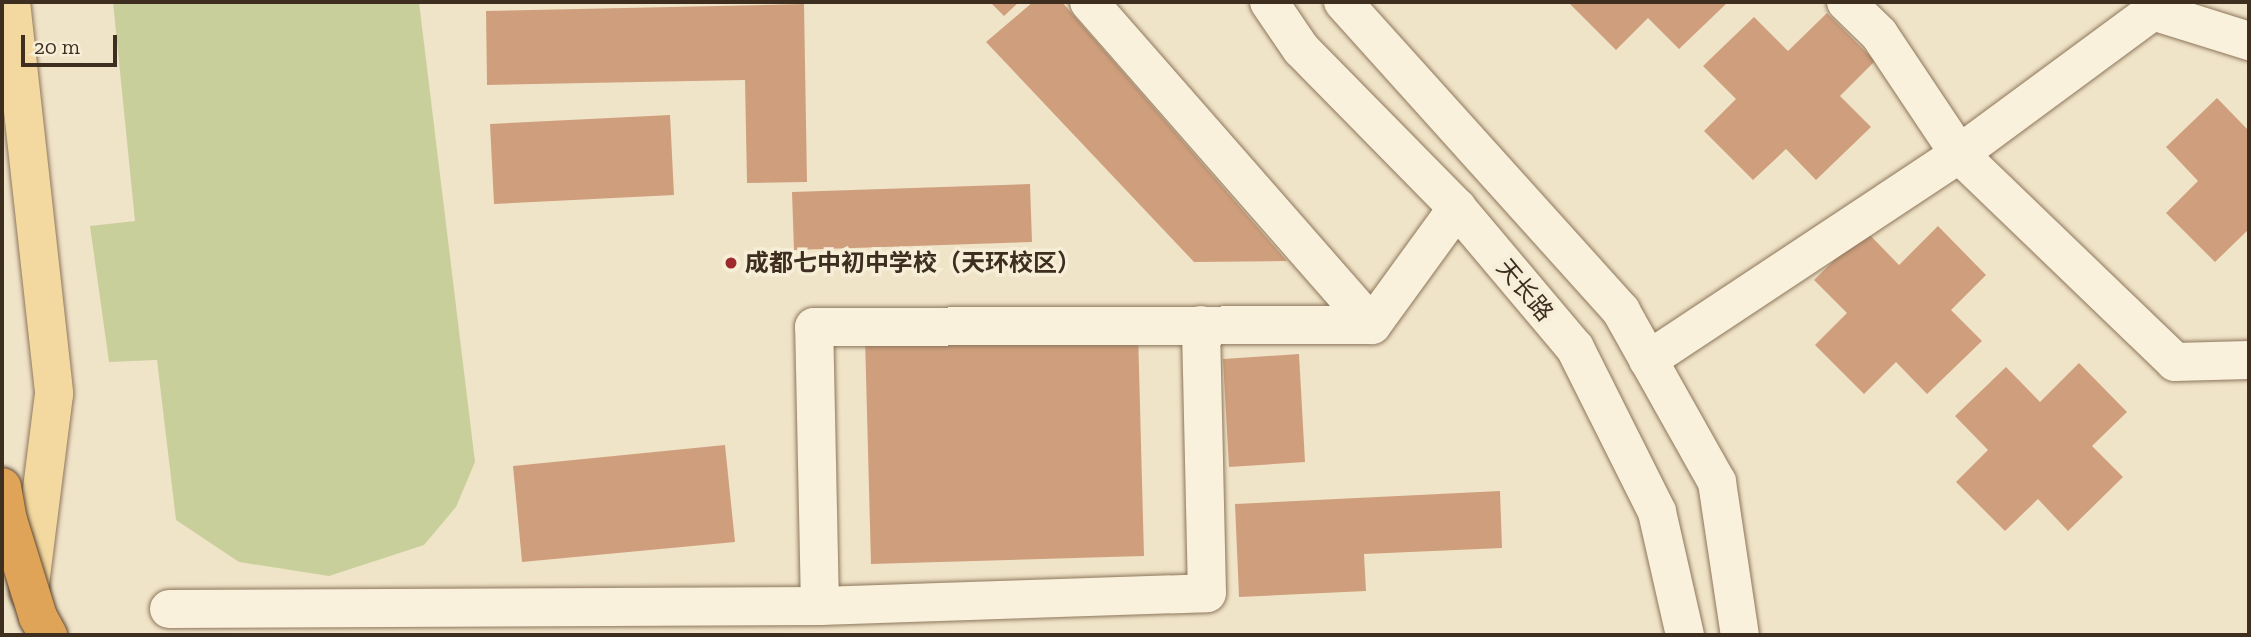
<!DOCTYPE html>
<html>
<head>
<meta charset="utf-8">
<style>
  body { margin:0 }
  #map { position:relative; width:2251px; height:637px; overflow:hidden; background:#f0e4c8; font-family:"Zilla Slab","Noto Sans SC",serif }
  div>[style] { position:absolute }
  [style*='--x'] { left:calc(var(--x)*1px); top:calc(var(--y)*1px); width:calc(var(--w)*1px); rotate:calc(var(--a)*1deg) }
  .green>* { inset:0; background:#c9cf9b }
  .building>* { inset:0; background:#cf9f7d }
  .roads { filter:drop-shadow(0 0 2px #8d765c) drop-shadow(0 0 2px #8d765c) }
  .minor>* { height:38px; margin:-19px; padding:0 19px; transform-origin:19px; border-radius:19px; background:#faf1dc }
  .major>* { height:38px; margin:-19px; padding:0 19px; transform-origin:19px; border-radius:19px; background:#f3d9a0 }
  .bridges { filter:drop-shadow(0 0 2px #5b4430) drop-shadow(0 0 2px #5b4430) }
  .highway-bridge>* { height:38px; margin:-19px; padding:0 19px; transform-origin:19px; border-radius:19px; background:#e0a458 }
  .dots>* { width:19px; height:19px; translate:-50% -50%; box-sizing:border-box; border:4px solid #f7eed8; border-radius:50% }
  span { translate:-50% -50%; white-space:nowrap; text-align:center; line-height:1.15; -webkit-text-stroke:7px #f7eed8; paint-order:stroke }
  .poi-label { font-size:24px; color:#3d2e20; font-weight:700 }
  .left { translate:0 -50%; text-align:left }
  .street-label { font-size:24px; color:#3d2e20 }
  .frame { position:absolute; inset:0; border:4px solid #3d2e20; pointer-events:none }
  .scale { position:absolute; left:21px; top:35px; width:96px; height:32px; box-sizing:border-box; border:4px solid #3d2e20; border-top:0; padding-left:9px; font-size:21px; line-height:24px; white-space:nowrap; color:#3d2e20; -webkit-text-stroke:5px #f7eed8; paint-order:stroke }
</style>
</head>
<body>
<div id="map">
  <div class="green">
    <i style="clip-path:polygon(113px 2px,419px 2px,475px 462px,456px 507px,424px 545px,329px 576px,239px 562px,176px 520px,157px 360px,109px 362px,90px 226px,135px 221px)"></i>
  </div>
  <div class="building">
    <i style="clip-path:polygon(990px 2px,1019px 2px,1004px 16px)"></i>
    <i style="clip-path:polygon(1033px 2px,1062px 2px,1287px 261px,1194px 262px,986px 42px)"></i>
    <i style="clip-path:polygon(1568px 2px,1728px 2px,1679px 49px,1648px 18px,1616px 50px)"></i>
    <i style="clip-path:polygon(804px 4px,807px 182px,747px 183px,745px 80px,487px 85px,486px 11px)"></i>
    <i style="clip-path:polygon(1827px 13px,1875px 61px,1840px 96px,1871px 127px,1816px 180px,1786px 149px,1753px 180px,1704px 131px,1736px 99px,1703px 66px,1754px 17px,1788px 51px)"></i>
    <i style="clip-path:polygon(2217px 98px,2249px 131px,2249px 229px,2215px 262px,2166px 213px,2198px 181px,2166px 147px)"></i>
    <i style="clip-path:polygon(670px 115px,674px 195px,494px 204px,490px 124px)"></i>
    <i style="clip-path:polygon(1030px 184px,1032px 242px,794px 250px,792px 192px)"></i>
    <i style="clip-path:polygon(1938px 226px,1986px 275px,1951px 310px,1982px 341px,1927px 394px,1896px 362px,1864px 394px,1815px 345px,1847px 313px,1814px 280px,1865px 230px,1899px 265px)"></i>
    <i style="clip-path:polygon(1138px 331px,1144px 556px,871px 564px,865px 337px)"></i>
    <i style="clip-path:polygon(1299px 354px,1305px 462px,1229px 467px,1223px 359px)"></i>
    <i style="clip-path:polygon(2079px 363px,2127px 412px,2092px 446px,2123px 477px,2068px 531px,2038px 499px,2005px 531px,1956px 482px,1988px 450px,1955px 416px,2006px 367px,2040px 402px)"></i>
    <i style="clip-path:polygon(725px 445px,735px 542px,522px 562px,513px 466px)"></i>
    <i style="clip-path:polygon(1500px 491px,1502px 548px,1364px 554px,1366px 591px,1239px 597px,1235px 504px)"></i>
  </div>
  <div class="roads">
    <div class="minor">
      <i style="--x:1089;--y:2;--w:429;--a:48.8"></i>
      <i style="--x:1269;--y:2;--w:57;--a:55.8"></i>
      <i style="--x:1301;--y:49;--w:223;--a:45.5"></i>
      <i style="--x:1457;--y:208;--w:183;--a:49.9"></i>
      <i style="--x:1575;--y:348;--w:183;--a:63.4"></i>
      <i style="--x:1657;--y:512;--w:126;--a:77.2"></i>
      <i style="--x:1343;--y:2;--w:416;--a:48"></i>
      <i style="--x:1621;--y:311;--w:196;--a:60.7"></i>
      <i style="--x:1717;--y:482;--w:155;--a:81.5"></i>
      <i style="--x:1846;--y:2;--w:46;--a:44.1"></i>
      <i style="--x:1879;--y:34;--w:144;--a:56.3"></i>
      <i style="--x:1959;--y:154;--w:300;--a:43.9"></i>
      <i style="--x:2175;--y:362;--w:74;--a:-1.5"></i>
      <i style="--x:2153;--y:11;--w:101;--a:17.4"></i>
      <i style="--x:1648;--y:360;--w:373;--a:-33.5"></i>
      <i style="--x:1959;--y:154;--w:241;--a:-36.4"></i>
      <i style="--x:2153;--y:11;--w:11;--a:-56"></i>
      <i style="--x:820;--y:606;--w:279;--a:-91.2"></i>
      <i style="--x:814;--y:327;--w:558;--a:-0.21"></i>
      <i style="--x:1372;--y:325;--w:145;--a:-54"></i>
      <i style="--x:169;--y:609;--w:651;--a:-0.26"></i>
      <i style="--x:820;--y:606;--w:387;--a:-1.9"></i>
      <i style="--x:1207;--y:593;--w:268;--a:-91.3"></i>
    </div>
    <div class="major">
      <i style="--x:11;--y:2;--w:394;--a:83.7"></i>
      <i style="--x:54;--y:394;--w:199;--a:97.2"></i>
    </div>
  </div>
  <div class="bridges">
    <div class="highway-bridge">
      <i style="--x:2;--y:487;--w:34;--a:80"></i>
      <i style="--x:8;--y:520;--w:102;--a:72.8"></i>
      <i style="--x:38;--y:617;--w:21;--a:61"></i>
    </div>
  </div>
  <div class="dots">
    <i style="left:731px;top:263px;background:#9e2a2b"></i>
  </div>
  <div class="poi-label">
    <span class="left" style="left:745px;top:263px">成都七中初中学校（天环校区）</span>
  </div>
  <div class="street-label">
    <span style="left:1525px;top:290px;rotate:50deg">天长路</span>
  </div>
  <div class="frame"></div>
  <div class="scale">20 m</div>
</div>
</body>
</html>
